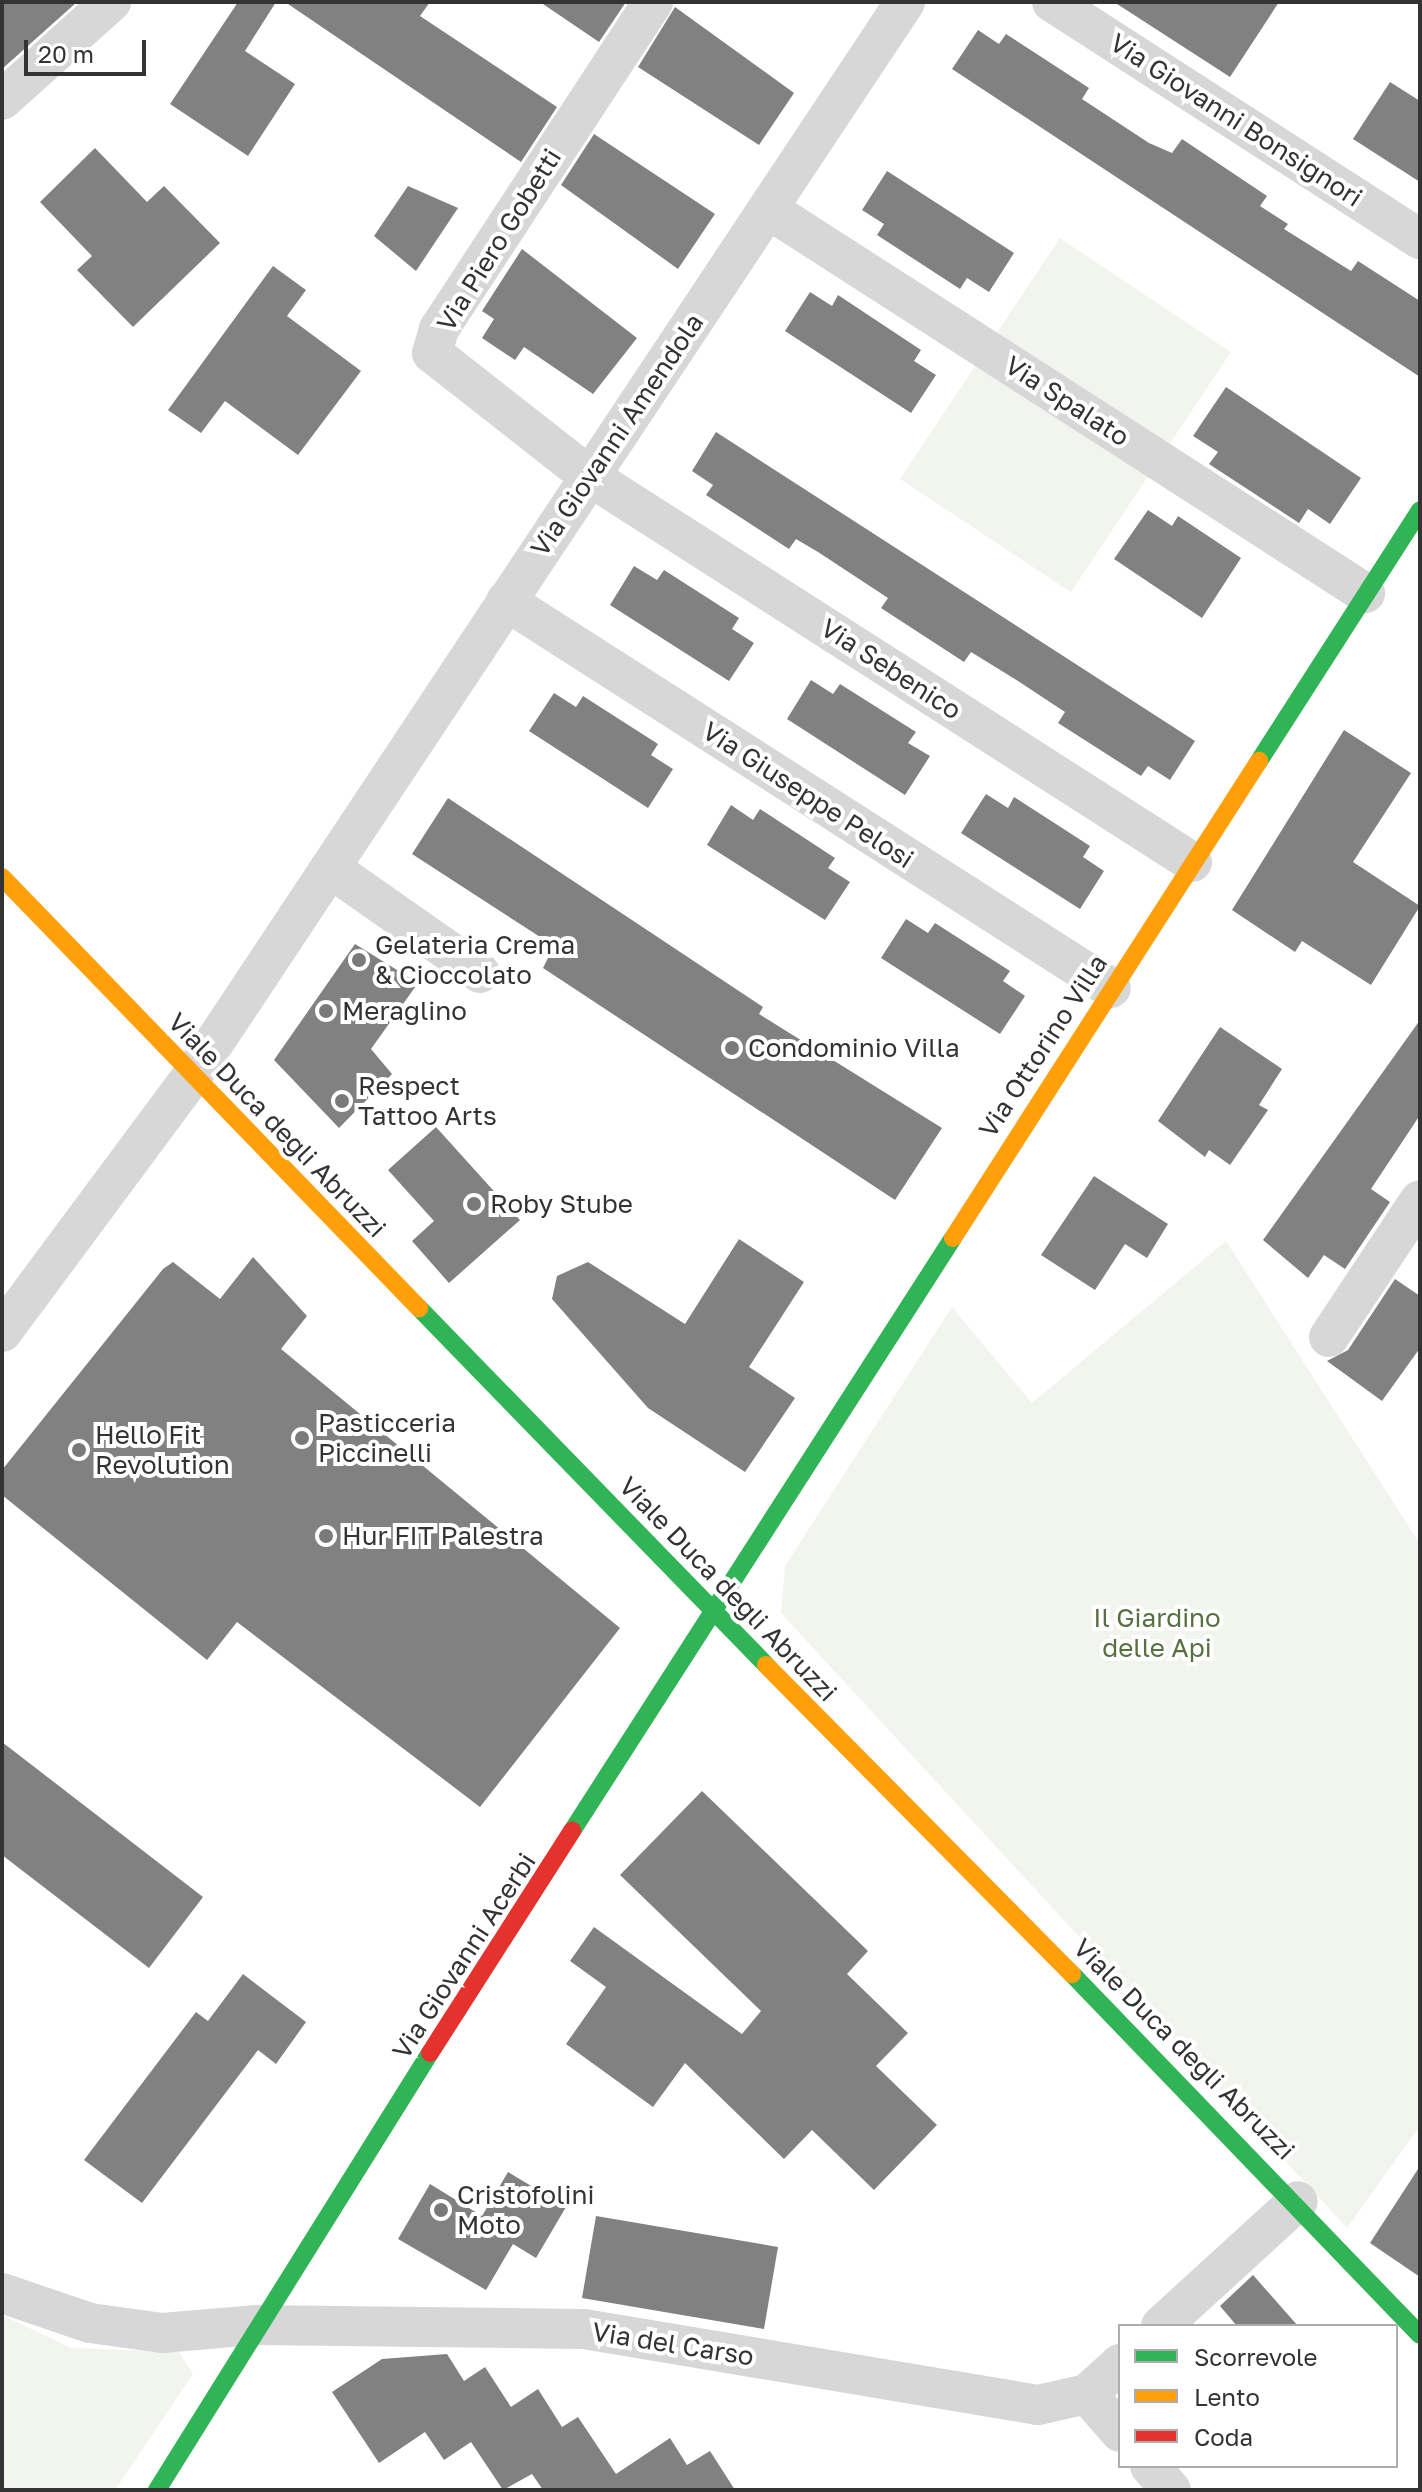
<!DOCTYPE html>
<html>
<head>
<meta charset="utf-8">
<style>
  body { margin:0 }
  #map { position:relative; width:1422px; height:2492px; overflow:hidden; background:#fff; font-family:"Golos Text",sans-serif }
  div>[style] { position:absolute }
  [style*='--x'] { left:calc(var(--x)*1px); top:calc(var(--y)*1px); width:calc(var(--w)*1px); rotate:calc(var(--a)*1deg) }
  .green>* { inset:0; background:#f1f5ed }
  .building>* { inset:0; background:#818181 }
  .street>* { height:40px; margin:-20px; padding:0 20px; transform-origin:20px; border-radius:20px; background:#d7d7d7 }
  .fast>* { height:18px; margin:-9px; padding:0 9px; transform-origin:9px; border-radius:9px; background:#30b455 }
  .slow>* { height:18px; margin:-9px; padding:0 9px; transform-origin:9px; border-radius:9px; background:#ff9f0a }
  .jam>* { height:18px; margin:-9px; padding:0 9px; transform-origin:9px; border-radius:9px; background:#e5322d }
  .dots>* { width:22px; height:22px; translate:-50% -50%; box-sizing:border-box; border:4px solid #fff; border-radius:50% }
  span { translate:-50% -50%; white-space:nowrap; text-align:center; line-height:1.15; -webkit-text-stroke:8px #fff; paint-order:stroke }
  .street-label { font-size:26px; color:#333 }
  .poi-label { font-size:26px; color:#333 }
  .left { translate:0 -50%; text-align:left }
  .park-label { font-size:26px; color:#56703f }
  .frame { position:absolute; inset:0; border:4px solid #333; pointer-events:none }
  .legend { position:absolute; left:1118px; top:2324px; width:280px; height:144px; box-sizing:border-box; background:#fff; border:2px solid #adadad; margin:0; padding:10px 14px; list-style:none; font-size:24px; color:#333 }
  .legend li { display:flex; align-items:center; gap:16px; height:40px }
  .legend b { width:40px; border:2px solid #adadad }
  .scale { position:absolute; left:24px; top:40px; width:122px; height:36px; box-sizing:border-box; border:4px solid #333; border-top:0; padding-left:10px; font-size:24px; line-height:28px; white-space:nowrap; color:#333; -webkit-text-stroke:6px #fff; paint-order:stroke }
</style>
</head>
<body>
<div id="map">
  <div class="green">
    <i style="clip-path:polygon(1060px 238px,1231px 352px,1071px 592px,900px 479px)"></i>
    <i style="clip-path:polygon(1226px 1241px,1420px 1544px,1420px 2126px,1347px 2228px,781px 1613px,785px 1566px,952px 1307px,1032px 1403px)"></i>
    <i style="clip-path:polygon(2px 2315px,71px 2348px,179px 2352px,193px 2374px,115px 2490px,2px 2490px)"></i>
  </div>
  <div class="building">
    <i style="clip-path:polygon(2px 2px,77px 2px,2px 69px)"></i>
    <i style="clip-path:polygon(238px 2px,276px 2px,245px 51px,295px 84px,248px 156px,170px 104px)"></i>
    <i style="clip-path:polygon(285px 2px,430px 2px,420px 16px,557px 107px,521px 162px)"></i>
    <i style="clip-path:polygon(540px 2px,626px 2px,599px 42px)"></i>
    <i style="clip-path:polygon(1114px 2px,1279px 2px,1230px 77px)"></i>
    <i style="clip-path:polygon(675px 7px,794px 93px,759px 145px,638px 67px)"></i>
    <i style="clip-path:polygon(978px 30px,999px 44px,1006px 34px,1089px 88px,1082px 99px,1149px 143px,1172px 153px,1182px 139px,1267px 196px,1260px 206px,1288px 224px,1284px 229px,1351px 271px,1358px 261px,1420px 301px,1420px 377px,952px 69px)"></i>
    <i style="clip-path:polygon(1390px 82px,1420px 101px,1420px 182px,1353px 139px)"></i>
    <i style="clip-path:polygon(594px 134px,715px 214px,678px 269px,561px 185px)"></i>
    <i style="clip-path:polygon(95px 148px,147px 202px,164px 186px,220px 243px,133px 327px,77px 270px,92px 256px,40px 202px)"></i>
    <i style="clip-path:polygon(887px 171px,1014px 253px,989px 292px,967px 278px,960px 289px,877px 235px,884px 224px,862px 210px)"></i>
    <i style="clip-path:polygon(408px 186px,458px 208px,416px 271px,374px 236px)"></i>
    <i style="clip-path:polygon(522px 249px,637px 338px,593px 394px,524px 347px,515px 360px,482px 338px,494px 319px,482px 311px)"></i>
    <i style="clip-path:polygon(273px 266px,306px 290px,287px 316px,361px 371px,298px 455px,225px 401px,201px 433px,168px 410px)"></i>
    <i style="clip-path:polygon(810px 292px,832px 306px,838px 295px,921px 350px,914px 361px,936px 375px,911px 413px,785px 331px)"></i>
    <i style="clip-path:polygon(1226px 387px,1361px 478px,1330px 524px,1308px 509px,1299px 523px,1209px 464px,1218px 452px,1193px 436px)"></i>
    <i style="clip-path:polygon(716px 432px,1195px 741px,1170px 780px,1148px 766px,1141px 776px,1058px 723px,1065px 712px,1018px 681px,971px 652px,964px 662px,881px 608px,888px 598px,818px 552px,796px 539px,789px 549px,706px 495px,713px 485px,692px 471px)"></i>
    <i style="clip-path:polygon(1148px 510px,1172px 526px,1178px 516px,1241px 558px,1202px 618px,1114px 559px)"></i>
    <i style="clip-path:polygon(634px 566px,657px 580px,664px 570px,739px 618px,732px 629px,754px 643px,729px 681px,610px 605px)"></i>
    <i style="clip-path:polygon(811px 680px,833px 694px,840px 684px,916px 732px,908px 743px,930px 756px,905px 795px,787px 719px)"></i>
    <i style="clip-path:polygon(554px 693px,576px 707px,583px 696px,658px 744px,651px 755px,673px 769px,648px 808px,529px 731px)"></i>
    <i style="clip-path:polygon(1344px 730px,1411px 773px,1353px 862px,1420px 906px,1371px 985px,1302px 941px,1295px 952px,1232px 910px)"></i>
    <i style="clip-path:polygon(986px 794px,1008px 808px,1014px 797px,1090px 846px,1083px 857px,1104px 871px,1080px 909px,961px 833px)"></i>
    <i style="clip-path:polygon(448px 798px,763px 1007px,759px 1014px,942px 1128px,895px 1200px,543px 968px,554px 946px,412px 854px)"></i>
    <i style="clip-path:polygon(731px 805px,753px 820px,760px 809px,835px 858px,828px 868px,850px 882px,825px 920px,707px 845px)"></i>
    <i style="clip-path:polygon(906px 919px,928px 933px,935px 923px,1010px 971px,1003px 981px,1025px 996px,1000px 1034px,881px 958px)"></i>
    <i style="clip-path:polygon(355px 944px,418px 983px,371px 1049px,392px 1074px,339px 1128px,274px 1060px)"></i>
    <i style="clip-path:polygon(1420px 1020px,1420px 1115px,1371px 1189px,1390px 1202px,1345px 1269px,1324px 1255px,1308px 1278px,1263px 1240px)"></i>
    <i style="clip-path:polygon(1220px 1027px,1282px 1069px,1259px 1105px,1268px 1110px,1230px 1165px,1209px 1150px,1205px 1157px,1158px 1121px)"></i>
    <i style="clip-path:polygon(436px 1127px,520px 1220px,449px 1283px,412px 1241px,434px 1221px,388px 1170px)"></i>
    <i style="clip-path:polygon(1094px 1176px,1168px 1224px,1147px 1258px,1125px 1244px,1095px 1290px,1041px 1255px)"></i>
    <i style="clip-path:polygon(739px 1239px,804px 1282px,749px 1367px,795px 1398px,745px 1472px,648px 1408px,552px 1299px,557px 1276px,588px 1262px,685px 1324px)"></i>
    <i style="clip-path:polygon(253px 1257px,307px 1316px,281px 1349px,620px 1628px,480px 1807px,237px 1622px,207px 1660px,2px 1495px,2px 1470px,163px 1269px,173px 1262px,220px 1299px)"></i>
    <i style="clip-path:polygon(1395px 1279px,1420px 1296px,1420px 1348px,1382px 1401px,1327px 1361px,1348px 1350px)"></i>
    <i style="clip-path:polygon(2px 1742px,203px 1897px,149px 1968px,2px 1855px)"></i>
    <i style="clip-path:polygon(702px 1791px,868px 1951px,847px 1974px,908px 2033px,876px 2066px,937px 2125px,874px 2190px,812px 2130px,784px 2159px,685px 2063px,653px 2107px,566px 2044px,606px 1987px,570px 1961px,594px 1927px,742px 2034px,761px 2011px,620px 1875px)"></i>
    <i style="clip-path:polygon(243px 1974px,306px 2022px,276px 2064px,258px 2050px,142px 2203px,84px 2160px,196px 2012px,208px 2021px)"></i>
    <i style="clip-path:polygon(1420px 2166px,1420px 2277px,1370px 2243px)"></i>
    <i style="clip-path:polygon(508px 2172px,566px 2207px,536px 2258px,513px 2244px,486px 2290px,398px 2239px,430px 2184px,482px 2216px)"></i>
    <i style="clip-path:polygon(596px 2216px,778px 2247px,764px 2329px,582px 2298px)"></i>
    <i style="clip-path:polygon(1253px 2275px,1298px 2326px,1237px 2326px,1220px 2306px)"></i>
    <i style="clip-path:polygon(447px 2354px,464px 2381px,485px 2367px,511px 2407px,538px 2389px,562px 2427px,578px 2417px,616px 2474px,670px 2438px,687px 2465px,710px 2451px,735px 2490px,543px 2490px,532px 2474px,503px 2490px,471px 2442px,444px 2460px,425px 2432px,379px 2463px,332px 2392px,382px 2359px)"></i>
  </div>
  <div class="street">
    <i style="--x:653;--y:2;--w:391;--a:123.2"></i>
    <i style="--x:439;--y:329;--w:25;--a:106"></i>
    <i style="--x:432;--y:353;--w:199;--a:38.1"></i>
    <i style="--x:589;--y:476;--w:716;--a:32.62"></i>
    <i style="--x:1052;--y:2;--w:438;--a:32.8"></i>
    <i style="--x:2;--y:100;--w:147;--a:-42"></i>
    <i style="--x:768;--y:209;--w:710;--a:32.75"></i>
    <i style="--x:506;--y:601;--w:718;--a:32.61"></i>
    <i style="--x:330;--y:868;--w:183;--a:35"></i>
    <i style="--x:2;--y:1332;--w:319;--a:-53.4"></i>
    <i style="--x:192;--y:1076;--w:1289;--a:-56.42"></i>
    <i style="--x:1329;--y:1337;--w:164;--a:-56.4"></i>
    <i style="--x:2;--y:2293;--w:93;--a:18.8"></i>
    <i style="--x:90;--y:2323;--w:73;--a:7.9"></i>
    <i style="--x:162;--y:2333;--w:93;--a:-4.9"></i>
    <i style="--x:255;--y:2325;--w:329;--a:0.7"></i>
    <i style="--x:584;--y:2329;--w:460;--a:9.5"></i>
    <i style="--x:1038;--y:2405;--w:50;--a:-12.7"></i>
    <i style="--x:1087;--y:2394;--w:45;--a:-42.3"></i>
    <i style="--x:1161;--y:2326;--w:185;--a:-42.4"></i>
    <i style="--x:1087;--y:2394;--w:50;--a:49"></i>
    <i style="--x:1150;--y:2466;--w:32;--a:49"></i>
  </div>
  <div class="fast">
    <i style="--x:1259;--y:761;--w:298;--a:-57.3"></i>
    <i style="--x:419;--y:1308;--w:498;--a:45.8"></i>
    <i style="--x:572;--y:1831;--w:705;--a:-57.28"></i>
    <i style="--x:1072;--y:1974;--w:501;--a:46.05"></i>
    <i style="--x:157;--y:2490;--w:515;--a:-58.01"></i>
  </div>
  <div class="slow">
    <i style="--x:2;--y:877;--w:600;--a:45.95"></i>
    <i style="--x:953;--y:1238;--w:567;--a:-57.32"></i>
    <i style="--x:766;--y:1665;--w:435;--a:45.3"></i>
  </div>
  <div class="jam">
    <i style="--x:430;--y:2053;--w:264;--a:-57.4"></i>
  </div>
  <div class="dots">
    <i style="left:359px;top:960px;background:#7a7a7a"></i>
    <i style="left:326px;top:1011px;background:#7a7a7a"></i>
    <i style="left:732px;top:1048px;background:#7a7a7a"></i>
    <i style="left:342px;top:1101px;background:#7a7a7a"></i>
    <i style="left:474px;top:1204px;background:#7a7a7a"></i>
    <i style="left:302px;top:1438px;background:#7a7a7a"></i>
    <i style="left:79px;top:1450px;background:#7a7a7a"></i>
    <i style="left:326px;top:1536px;background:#7a7a7a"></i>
    <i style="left:441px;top:2210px;background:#7a7a7a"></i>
  </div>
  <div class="street-label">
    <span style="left:1236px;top:120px;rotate:33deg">Via Giovanni Bonsignori</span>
    <span style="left:499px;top:240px;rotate:-58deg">Via Piero Gobetti</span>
    <span style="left:1067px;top:401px;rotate:33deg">Via Spalato</span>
    <span style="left:617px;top:435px;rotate:-56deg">Via Giovanni Amendola</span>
    <span style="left:891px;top:669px;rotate:33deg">Via Sebenico</span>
    <span style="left:808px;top:795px;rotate:33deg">Via Giuseppe Pelosi</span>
    <span style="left:1043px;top:1046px;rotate:-57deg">Via Ottorino Villa</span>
    <span style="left:277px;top:1125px;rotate:46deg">Viale Duca degli Abruzzi</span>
    <span style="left:728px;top:1589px;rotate:46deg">Viale Duca degli Abruzzi</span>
    <span style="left:464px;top:1956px;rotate:-57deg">Via Giovanni Acerbi</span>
    <span style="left:1184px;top:2049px;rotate:45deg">Viale Duca degli Abruzzi</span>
    <span style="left:673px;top:2344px;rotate:9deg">Via del Carso</span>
  </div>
  <div class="poi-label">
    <span class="left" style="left:375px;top:960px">Gelateria Crema<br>&amp; Cioccolato</span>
    <span class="left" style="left:342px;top:1011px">Meraglino</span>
    <span class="left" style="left:748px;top:1048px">Condominio Villa</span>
    <span class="left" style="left:358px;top:1101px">Respect<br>Tattoo Arts</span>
    <span class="left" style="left:490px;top:1204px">Roby Stube</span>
    <span class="left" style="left:318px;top:1438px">Pasticceria<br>Piccinelli</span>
    <span class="left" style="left:95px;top:1450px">Hello Fit<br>Revolution</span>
    <span class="left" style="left:342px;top:1536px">Hur FIT Palestra</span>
    <span class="left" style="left:457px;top:2210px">Cristofolini<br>Moto</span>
  </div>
  <div class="park-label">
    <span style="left:1157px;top:1633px">Il Giardino<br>delle Api</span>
  </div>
  <div class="frame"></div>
  <ul class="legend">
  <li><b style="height:10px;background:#30b455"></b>Scorrevole</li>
  <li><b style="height:10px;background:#ff9f0a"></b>Lento</li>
  <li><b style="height:10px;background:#e5322d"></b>Coda</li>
  </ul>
  <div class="scale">20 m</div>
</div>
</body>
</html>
